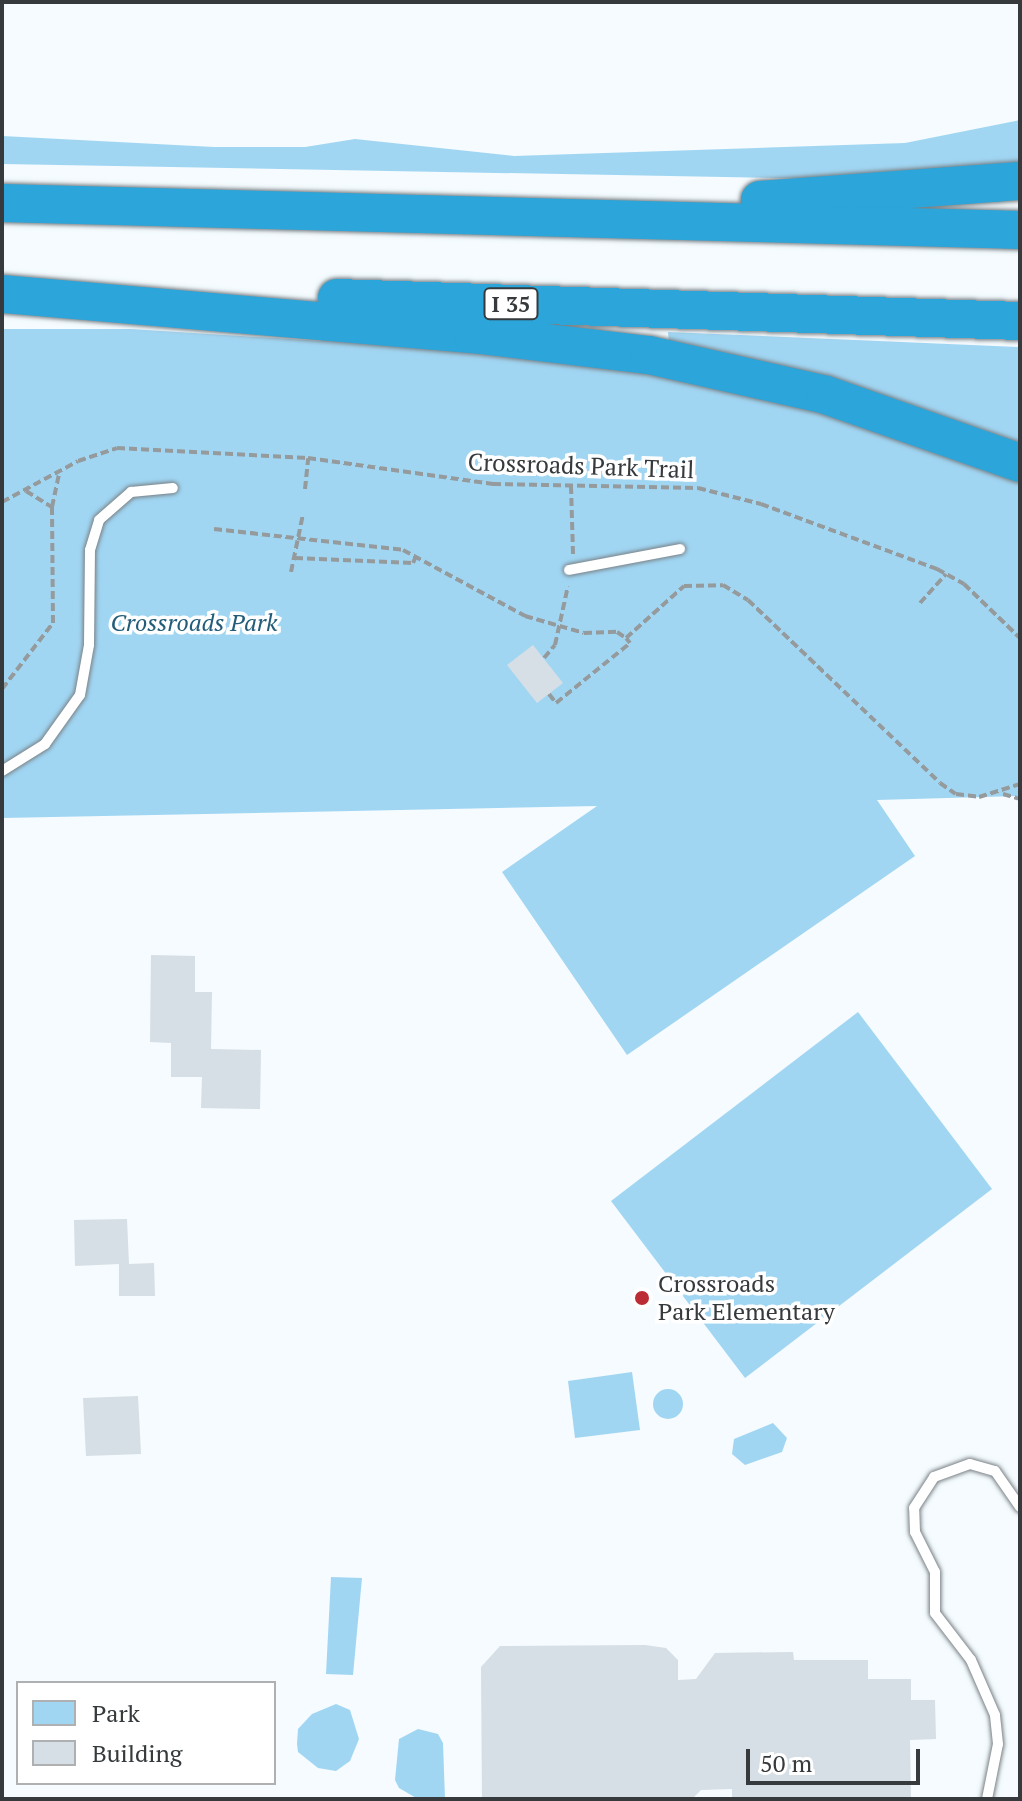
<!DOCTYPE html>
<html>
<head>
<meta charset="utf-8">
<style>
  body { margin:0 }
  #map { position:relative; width:1022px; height:1801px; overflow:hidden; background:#f5fbfe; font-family:"PT Serif",serif }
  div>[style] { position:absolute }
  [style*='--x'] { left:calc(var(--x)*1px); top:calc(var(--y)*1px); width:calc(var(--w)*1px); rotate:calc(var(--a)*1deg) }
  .green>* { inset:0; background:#a1d6f3 }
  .round { border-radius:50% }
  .building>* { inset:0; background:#d6dfe5 }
  .path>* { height:4px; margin-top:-2px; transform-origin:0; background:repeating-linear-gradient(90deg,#959a9c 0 8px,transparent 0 12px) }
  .roads { filter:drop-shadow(0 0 2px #7a8287) drop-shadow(0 0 2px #7a8287) }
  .lane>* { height:10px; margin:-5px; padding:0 5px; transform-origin:5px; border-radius:5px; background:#fff }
  .highway>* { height:38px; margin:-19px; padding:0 19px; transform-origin:19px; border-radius:19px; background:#2ba5da }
  .dots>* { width:22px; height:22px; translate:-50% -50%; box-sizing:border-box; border:4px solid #fff; border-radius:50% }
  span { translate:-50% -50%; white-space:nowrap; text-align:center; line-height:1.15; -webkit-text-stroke:7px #fff; paint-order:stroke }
  .shield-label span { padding:2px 6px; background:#fff; border:2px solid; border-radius:6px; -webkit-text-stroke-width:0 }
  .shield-label { font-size:22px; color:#363a3c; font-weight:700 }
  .street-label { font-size:24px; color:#363a3c }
  .park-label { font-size:24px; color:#235d79; font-style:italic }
  .poi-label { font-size:24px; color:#363a3c }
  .left { translate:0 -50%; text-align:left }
  .frame { position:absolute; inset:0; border:4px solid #363a3c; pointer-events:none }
  .legend { position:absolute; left:16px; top:1681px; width:260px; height:104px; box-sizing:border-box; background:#fff; border:2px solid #afb0b1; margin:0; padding:10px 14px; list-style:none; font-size:24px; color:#363a3c }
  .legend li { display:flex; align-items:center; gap:16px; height:40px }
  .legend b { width:40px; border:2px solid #afb0b1 }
  .scale { position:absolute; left:746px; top:1749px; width:174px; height:36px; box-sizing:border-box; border:4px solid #363a3c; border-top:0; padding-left:10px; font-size:24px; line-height:28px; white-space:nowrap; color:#363a3c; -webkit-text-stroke:6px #fff; paint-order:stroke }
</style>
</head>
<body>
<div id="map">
  <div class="green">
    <i style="clip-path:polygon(1020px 120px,1020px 163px,835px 179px,2px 164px,2px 136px,214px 147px,305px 147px,355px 139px,514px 156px,905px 143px)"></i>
    <i style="clip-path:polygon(2px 329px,131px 329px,321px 341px,323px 332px,385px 336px,747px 387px,1020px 475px,1020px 796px,877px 800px,915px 856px,627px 1055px,502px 872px,597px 806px,2px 818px)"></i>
    <i style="clip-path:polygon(668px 332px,1020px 347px,1020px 446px,841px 383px,669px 344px)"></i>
    <i style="clip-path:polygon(858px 1012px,992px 1189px,745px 1378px,611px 1201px)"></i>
    <i style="clip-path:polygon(632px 1372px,640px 1430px,575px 1438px,568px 1381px)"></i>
    <i class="round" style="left:653px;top:1389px;width:30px;height:30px"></i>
    <i style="clip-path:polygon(773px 1423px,787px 1438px,782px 1452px,745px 1465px,732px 1454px,734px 1439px)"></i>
    <i style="clip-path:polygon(331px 1577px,362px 1578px,353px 1675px,326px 1674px)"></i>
    <i style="clip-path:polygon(336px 1704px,350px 1710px,359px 1739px,350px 1761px,336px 1771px,318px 1768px,298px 1752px,297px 1744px,298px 1729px,312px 1714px)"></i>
    <i style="clip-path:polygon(418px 1729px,438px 1734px,443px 1743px,445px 1799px,418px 1799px,399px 1788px,395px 1780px,399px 1739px)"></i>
  </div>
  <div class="building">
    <i style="clip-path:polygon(533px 645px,563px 683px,537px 703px,507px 665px)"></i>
    <i style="clip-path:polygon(151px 955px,195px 956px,195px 992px,212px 992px,211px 1049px,261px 1050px,260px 1109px,201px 1108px,202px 1077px,171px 1077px,171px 1043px,150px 1042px)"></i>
    <i style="clip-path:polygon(127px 1219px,129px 1264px,154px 1263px,155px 1296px,119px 1296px,119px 1264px,75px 1266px,74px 1220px)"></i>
    <i style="clip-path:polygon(138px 1396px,141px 1454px,86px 1456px,83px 1398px)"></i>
    <i style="clip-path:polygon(645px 1645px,666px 1648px,678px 1660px,678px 1680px,696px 1679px,715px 1653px,793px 1652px,794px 1660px,868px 1660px,868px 1679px,911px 1679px,911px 1700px,935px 1700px,936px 1739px,910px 1740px,911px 1799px,732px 1799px,732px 1789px,701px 1790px,692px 1799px,482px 1799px,481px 1667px,500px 1646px)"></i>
  </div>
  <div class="path">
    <i style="--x:571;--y:486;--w:68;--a:88.3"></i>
    <i style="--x:305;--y:489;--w:31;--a:-84"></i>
    <i style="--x:26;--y:491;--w:31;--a:32"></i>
    <i style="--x:2;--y:502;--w:86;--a:-28.3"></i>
    <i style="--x:78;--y:461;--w:41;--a:-18.4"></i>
    <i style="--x:117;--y:448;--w:191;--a:3"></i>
    <i style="--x:308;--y:458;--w:187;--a:8"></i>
    <i style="--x:493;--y:484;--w:205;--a:1.1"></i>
    <i style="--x:698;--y:488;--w:65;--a:14.3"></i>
    <i style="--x:761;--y:504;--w:188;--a:20.3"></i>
    <i style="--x:937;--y:569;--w:31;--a:29"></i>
    <i style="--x:964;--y:584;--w:78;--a:44"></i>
    <i style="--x:214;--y:529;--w:190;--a:6.3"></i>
    <i style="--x:403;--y:550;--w:139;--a:28.4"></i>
    <i style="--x:525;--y:616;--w:61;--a:16.1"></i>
    <i style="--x:584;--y:633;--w:33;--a:-2"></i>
    <i style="--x:617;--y:632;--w:11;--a:34"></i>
    <i style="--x:626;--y:638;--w:78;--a:-41.9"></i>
    <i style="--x:684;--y:586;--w:39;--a:-1"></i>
    <i style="--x:723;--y:585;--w:29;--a:31"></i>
    <i style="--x:748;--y:600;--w:265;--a:43.6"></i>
    <i style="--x:940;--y:783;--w:19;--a:35"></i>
    <i style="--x:956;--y:794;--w:23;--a:7"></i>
    <i style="--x:979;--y:797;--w:43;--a:-17.6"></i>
    <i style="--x:295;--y:558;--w:118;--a:2.4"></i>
    <i style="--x:413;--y:563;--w:10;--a:-66"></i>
    <i style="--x:291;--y:572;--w:59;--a:-78.3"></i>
    <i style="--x:920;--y:603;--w:39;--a:-48"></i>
    <i style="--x:544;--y:658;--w:17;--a:-50"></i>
    <i style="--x:555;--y:645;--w:60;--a:-77.6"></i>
    <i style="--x:2;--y:689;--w:83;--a:-52.3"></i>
    <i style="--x:53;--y:623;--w:116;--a:-90.5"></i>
    <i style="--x:52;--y:507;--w:35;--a:-78"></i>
    <i style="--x:549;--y:694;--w:11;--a:52"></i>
    <i style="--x:556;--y:703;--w:95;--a:-39"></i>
    <i style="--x:630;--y:643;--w:6;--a:-129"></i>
    <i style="--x:1003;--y:794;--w:18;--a:16"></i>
  </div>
  <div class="roads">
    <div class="lane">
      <i style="--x:569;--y:570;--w:113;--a:-10.7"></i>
      <i style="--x:2;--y:771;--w:51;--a:-32.1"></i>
      <i style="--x:45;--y:744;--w:60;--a:-54.5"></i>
      <i style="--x:80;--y:695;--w:51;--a:-79.8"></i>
      <i style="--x:89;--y:645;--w:95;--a:-89.4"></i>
      <i style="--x:90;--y:550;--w:31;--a:-73"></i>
      <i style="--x:99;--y:520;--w:43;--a:-41.2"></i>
      <i style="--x:131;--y:492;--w:42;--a:-5.4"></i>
      <i style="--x:987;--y:1799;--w:56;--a:-78.7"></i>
      <i style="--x:998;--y:1744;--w:29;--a:-96"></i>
      <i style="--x:995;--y:1715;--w:60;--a:-113.6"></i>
      <i style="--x:971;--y:1660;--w:59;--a:-127.5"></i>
      <i style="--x:935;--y:1613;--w:41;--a:-90"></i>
      <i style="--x:935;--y:1572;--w:45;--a:-116.6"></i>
      <i style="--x:915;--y:1532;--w:24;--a:-92"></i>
      <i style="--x:914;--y:1508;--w:37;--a:-57"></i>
      <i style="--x:934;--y:1477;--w:38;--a:-20"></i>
      <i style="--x:970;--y:1464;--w:26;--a:16"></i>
      <i style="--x:995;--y:1471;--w:44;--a:55.2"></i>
    </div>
    <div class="highway">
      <i style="--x:760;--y:200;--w:261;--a:-4.2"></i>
      <i style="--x:2;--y:203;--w:1018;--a:1.52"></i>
      <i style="--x:2;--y:294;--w:472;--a:4.9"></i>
      <i style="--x:472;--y:334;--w:178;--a:6.8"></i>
      <i style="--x:649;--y:355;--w:181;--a:12.7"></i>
      <i style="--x:826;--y:395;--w:206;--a:19.3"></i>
      <i style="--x:337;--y:298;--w:683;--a:1.93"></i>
    </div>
  </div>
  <div class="dots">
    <i style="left:642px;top:1298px;background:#bc2c35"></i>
  </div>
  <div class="shield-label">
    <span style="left:511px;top:304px">I 35</span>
  </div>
  <div class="street-label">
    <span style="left:581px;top:466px;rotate:2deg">Crossroads Park Trail</span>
  </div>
  <div class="park-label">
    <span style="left:194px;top:623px">Crossroads Park</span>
  </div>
  <div class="poi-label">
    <span class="left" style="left:658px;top:1298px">Crossroads<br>Park Elementary</span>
  </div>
  <div class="frame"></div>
  <ul class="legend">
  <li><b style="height:22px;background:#a1d6f3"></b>Park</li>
  <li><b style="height:22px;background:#d6dfe5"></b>Building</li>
  </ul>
  <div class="scale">50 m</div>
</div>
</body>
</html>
